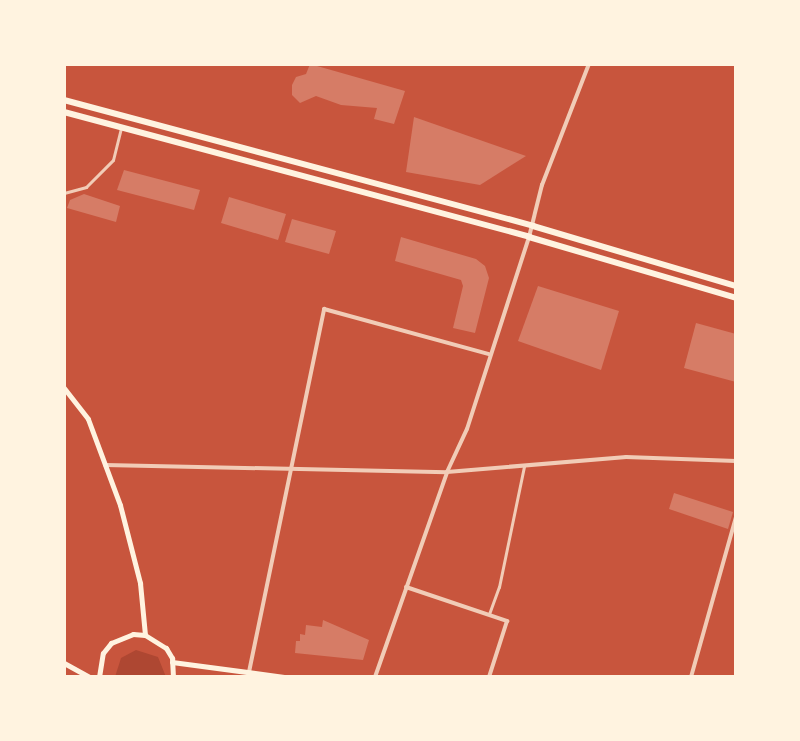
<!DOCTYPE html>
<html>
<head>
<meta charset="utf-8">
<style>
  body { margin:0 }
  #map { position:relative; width:800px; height:741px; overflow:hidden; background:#c8553d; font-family:"Nunito Sans",sans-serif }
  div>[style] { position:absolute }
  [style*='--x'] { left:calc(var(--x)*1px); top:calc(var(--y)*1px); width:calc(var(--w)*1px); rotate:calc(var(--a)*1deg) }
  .green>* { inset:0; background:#ae4732 }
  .building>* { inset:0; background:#d67c66 }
  .pedestrian>* { height:3px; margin:-1.5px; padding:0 1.5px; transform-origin:1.5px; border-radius:1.5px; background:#f1ccb7 }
  .minor>* { height:4px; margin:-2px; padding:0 2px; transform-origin:2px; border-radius:2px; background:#f1ccb7 }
  .tertiary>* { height:4px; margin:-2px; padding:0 2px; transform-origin:2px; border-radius:2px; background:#f1ccb7 }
  .secondary>* { height:5px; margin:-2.5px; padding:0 2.5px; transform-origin:2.5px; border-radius:2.5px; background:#fff3e0 }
  .trunk>* { height:6px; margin:-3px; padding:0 3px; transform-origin:3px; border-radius:3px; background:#fff3e0 }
  span { translate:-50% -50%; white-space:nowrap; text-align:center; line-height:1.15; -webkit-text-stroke:8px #fff3e0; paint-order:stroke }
  .frame { position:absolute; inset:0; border:66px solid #fff3e0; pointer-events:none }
</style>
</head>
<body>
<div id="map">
  <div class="green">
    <i style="clip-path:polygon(136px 650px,158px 657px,166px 677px,115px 677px,121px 658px)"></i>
  </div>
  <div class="building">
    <i style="clip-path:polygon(310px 64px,405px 91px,394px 124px,374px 119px,377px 108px,341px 105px,316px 96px,300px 103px,292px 95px,292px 85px,296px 77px,306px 74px)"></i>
    <i style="clip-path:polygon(414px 117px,526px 156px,480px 185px,406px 172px)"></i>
    <i style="clip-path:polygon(124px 170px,200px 190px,194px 210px,117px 190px)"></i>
    <i style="clip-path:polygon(84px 194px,120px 206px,116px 222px,67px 208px,70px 200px)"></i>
    <i style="clip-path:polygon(229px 197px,286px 214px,278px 240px,221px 223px)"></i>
    <i style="clip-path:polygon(292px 219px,336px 231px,329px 254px,285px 242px)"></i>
    <i style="clip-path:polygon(401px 237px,476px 259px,485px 266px,489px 278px,475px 333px,453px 328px,463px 286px,461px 280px,395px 261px)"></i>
    <i style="clip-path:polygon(538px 286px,619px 311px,601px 370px,518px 341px)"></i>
    <i style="clip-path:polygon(696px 323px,736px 334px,736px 382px,684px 368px)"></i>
    <i style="clip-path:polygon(674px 493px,733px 512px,728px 529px,669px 509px)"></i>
    <i style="clip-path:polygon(323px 620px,369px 640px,363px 660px,295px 653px,296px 641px,300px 641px,300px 634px,305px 635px,306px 625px,322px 627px)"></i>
  </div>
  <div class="pedestrian">
    <i style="--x:64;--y:193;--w:23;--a:-15"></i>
    <i style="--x:86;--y:187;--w:38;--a:-45"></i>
    <i style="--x:113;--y:160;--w:34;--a:-76"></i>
    <i style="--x:489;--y:614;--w:29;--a:-70"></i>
    <i style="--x:499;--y:587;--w:124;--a:-78.3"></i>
  </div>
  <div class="minor">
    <i style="--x:529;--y:237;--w:54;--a:-76"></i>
    <i style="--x:542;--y:185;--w:130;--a:-68.8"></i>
    <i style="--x:447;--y:472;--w:180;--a:-4.8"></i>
    <i style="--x:626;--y:457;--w:110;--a:2.1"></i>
    <i style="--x:406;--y:587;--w:107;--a:18.6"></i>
    <i style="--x:507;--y:621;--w:59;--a:107.8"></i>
    <i style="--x:691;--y:677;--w:166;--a:-74.3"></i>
  </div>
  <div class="tertiary">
    <i style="--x:105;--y:465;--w:342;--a:1.2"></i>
    <i style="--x:249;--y:672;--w:371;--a:-78.3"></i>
    <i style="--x:324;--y:309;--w:171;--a:15.3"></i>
    <i style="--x:375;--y:677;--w:217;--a:-70.6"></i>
    <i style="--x:447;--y:472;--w:47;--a:-65.1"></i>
    <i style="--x:467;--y:429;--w:202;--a:-72.1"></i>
  </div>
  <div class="secondary">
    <i style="--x:64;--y:388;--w:39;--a:52"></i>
    <i style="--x:88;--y:419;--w:92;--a:69.6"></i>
    <i style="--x:120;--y:505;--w:81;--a:75.6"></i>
    <i style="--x:140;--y:583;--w:52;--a:84.5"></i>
    <i style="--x:172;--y:662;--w:113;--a:7.6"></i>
    <i style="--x:64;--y:663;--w:29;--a:29"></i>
    <i style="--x:99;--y:677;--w:24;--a:-81"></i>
    <i style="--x:103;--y:653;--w:13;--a:-51"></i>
    <i style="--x:111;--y:643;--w:24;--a:-22"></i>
    <i style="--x:133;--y:634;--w:12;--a:5"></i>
    <i style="--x:145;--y:635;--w:25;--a:32"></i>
    <i style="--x:166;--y:648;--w:12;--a:59"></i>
    <i style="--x:172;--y:658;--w:19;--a:87"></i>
  </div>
  <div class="trunk">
    <i style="--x:64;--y:100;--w:486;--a:15"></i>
    <i style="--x:533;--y:226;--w:212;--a:16.5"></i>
    <i style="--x:64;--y:112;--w:482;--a:15"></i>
    <i style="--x:529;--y:237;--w:216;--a:16.4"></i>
  </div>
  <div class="frame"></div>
</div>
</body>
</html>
